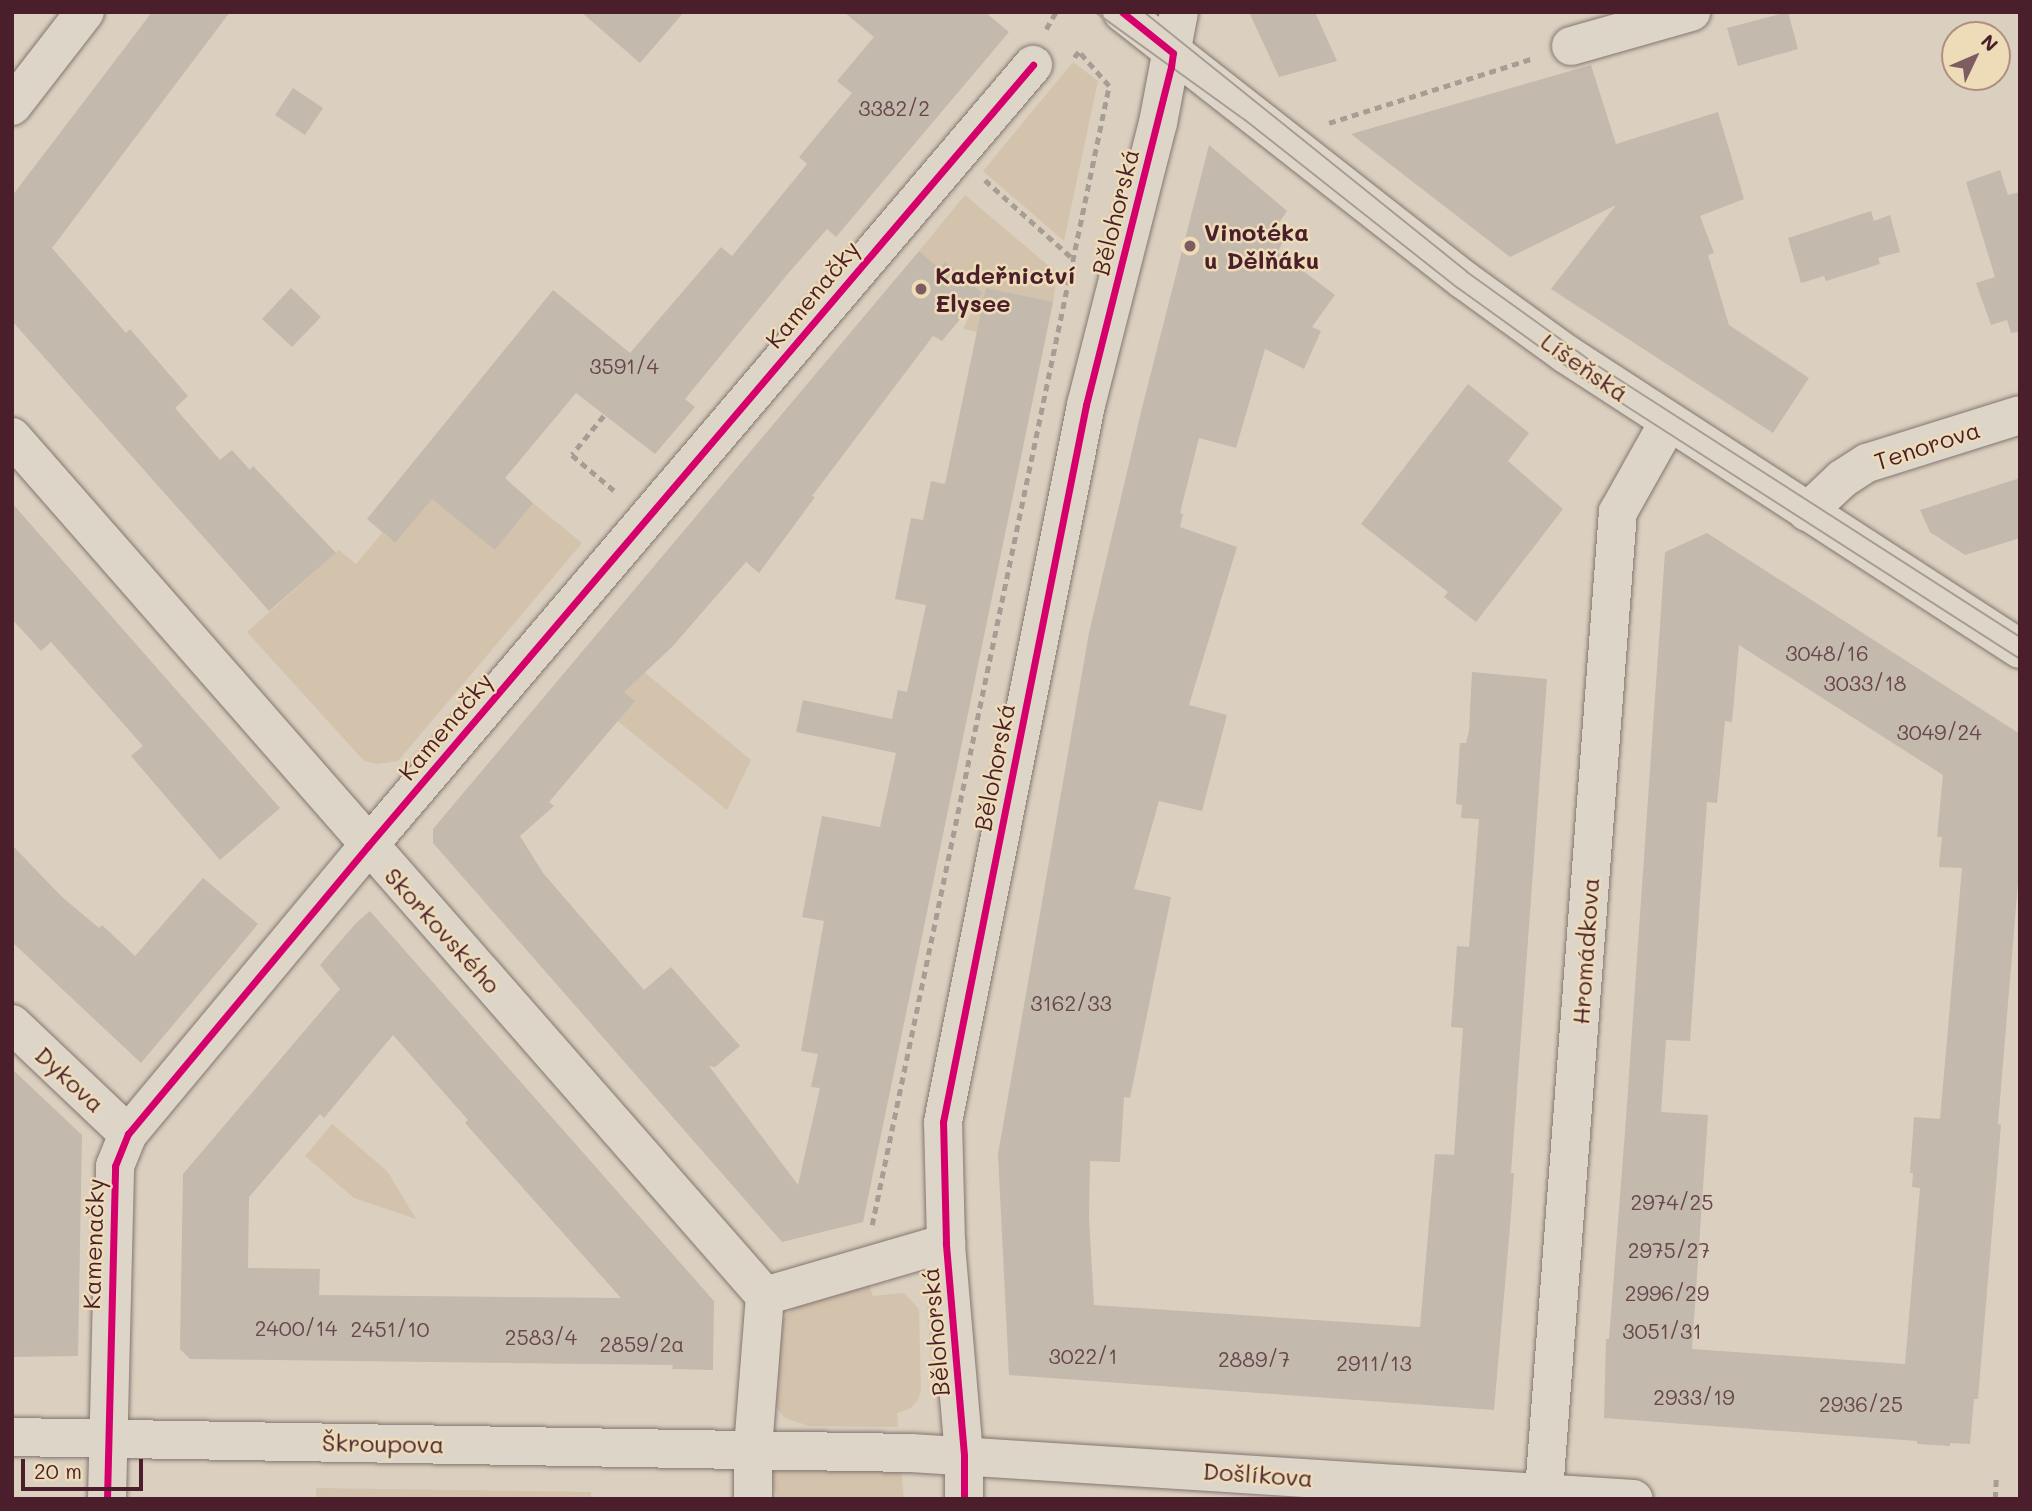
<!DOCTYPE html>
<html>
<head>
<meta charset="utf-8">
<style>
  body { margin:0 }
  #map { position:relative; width:2032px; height:1511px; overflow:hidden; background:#dbd0bf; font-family:Mali,sans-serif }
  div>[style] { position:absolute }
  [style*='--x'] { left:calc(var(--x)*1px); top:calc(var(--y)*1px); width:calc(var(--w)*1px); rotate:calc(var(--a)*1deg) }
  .green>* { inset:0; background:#d3c2ac }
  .building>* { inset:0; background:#c3b9ad }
  .path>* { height:4.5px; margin-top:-2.25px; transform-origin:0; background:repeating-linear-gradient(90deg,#a79d95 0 7px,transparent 0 12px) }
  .roads { filter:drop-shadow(0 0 2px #847671) drop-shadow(0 0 2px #847671) }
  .minor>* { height:38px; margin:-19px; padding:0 19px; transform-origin:19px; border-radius:19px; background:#ddd5c8 }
  .tram>* { height:2px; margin:-1px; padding:0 1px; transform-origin:1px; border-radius:1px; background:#a79d95 }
  .cycleway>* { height:7px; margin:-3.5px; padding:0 3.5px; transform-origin:3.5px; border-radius:3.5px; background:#d6006c }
  .dots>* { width:19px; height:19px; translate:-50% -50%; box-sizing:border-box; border:4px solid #eedcb9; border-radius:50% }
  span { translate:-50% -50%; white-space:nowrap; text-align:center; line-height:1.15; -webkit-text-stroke:5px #eedcb9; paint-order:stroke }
  .number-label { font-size:21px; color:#68464c }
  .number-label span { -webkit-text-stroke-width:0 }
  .street-label { font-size:24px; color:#4a1f2b }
  .poi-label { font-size:24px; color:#4a1f2b; font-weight:700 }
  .left { translate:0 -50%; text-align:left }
  .frame { position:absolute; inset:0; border:14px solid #4a1f2b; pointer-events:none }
  .north { position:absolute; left:1941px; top:21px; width:70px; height:70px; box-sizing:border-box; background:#eedcb9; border:2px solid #ac9080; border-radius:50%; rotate:46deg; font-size:19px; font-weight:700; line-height:28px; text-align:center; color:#4a1f2b }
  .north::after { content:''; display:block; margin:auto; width:24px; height:32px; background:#7d5d5f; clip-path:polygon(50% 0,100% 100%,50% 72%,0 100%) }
  .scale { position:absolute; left:21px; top:1459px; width:122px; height:32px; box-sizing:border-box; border:4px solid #4a1f2b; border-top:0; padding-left:9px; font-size:21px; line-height:24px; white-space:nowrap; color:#4a1f2b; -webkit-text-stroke:5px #eedcb9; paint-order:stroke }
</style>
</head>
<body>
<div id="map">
  <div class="green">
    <i style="clip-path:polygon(1073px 62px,1098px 81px,1064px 241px,983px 171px)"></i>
    <i style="clip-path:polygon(965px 195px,1057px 273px,1053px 302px,982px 333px,963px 329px,972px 311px,947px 290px,945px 263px,940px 269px,919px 251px)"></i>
    <i style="clip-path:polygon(437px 492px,495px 550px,533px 503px,582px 543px,398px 761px,377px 764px,364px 761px,247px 632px,339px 550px,356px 564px,382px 533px,395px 543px)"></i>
    <i style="clip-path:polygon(598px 634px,751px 760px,727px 810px,562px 676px)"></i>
    <i style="clip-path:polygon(332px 1124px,387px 1171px,416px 1219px,354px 1198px,305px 1156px)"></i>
    <i style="clip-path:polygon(869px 1284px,873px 1296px,904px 1293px,919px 1309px,921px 1389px,918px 1400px,911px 1408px,897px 1413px,898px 1427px,809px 1426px,785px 1418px,773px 1404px,780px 1322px,795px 1306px)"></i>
    <i style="clip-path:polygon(770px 1466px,901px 1469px,904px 1499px,779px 1499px,773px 1488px)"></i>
    <i style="clip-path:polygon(316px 1488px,591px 1492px,591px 1499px,316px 1499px)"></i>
  </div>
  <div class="building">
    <i style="clip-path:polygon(152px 12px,230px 12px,52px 248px,126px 333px,130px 329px,188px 396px,175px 408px,220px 460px,232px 450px,250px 470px,253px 466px,336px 553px,269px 611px,12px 321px,12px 196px)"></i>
    <i style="clip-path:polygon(581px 12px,684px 12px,640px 63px)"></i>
    <i style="clip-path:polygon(844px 12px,985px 12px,1009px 32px,836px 237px,827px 229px,786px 276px,685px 399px,695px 407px,655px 454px,576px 393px,505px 478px,533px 503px,495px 550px,432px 499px,395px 543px,367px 519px,553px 290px,630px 353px,721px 247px,732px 256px,807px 164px,799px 157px,852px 93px,837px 81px,874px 37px)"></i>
    <i style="clip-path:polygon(1249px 12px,1315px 12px,1337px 61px,1279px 77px)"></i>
    <i style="clip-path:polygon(1788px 12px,1798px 49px,1738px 66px,1727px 28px)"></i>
    <i style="clip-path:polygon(1591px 65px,1616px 144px,1718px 112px,1744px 199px,1700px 216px,1714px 253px,1708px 255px,1729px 325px,1809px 378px,1773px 433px,1551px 289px,1616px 205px,1510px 257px,1351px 134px)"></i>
    <i style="clip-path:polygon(293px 88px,323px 108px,305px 135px,275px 115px)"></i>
    <i style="clip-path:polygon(1209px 145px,1287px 211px,1272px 233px,1284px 239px,1278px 252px,1335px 295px,1312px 327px,1321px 331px,1304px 369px,1265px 349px,1236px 448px,1199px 438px,1180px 513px,1183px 514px,1180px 527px,1237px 547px,1189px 705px,1227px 715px,1202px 811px,1159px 801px,1134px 889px,1171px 897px,1130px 1098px,1124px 1097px,1120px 1162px,1090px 1161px,1089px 1218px,1094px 1305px,1420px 1327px,1435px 1154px,1454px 1155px,1463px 1028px,1451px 1027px,1453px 1001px,1457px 946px,1469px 947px,1479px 819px,1461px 818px,1462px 805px,1456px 804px,1460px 743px,1466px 743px,1469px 731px,1472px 672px,1547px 679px,1511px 1173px,1514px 1173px,1510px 1227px,1494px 1410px,1009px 1375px,998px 1154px,1089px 633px,1143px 404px)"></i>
    <i style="clip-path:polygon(2000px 170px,2008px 195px,2020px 192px,2020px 332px,2011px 333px,2007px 320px,1991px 325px,1976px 283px,1995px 277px,1966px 182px)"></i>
    <i style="clip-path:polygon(1871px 211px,1874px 221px,1890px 215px,1900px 252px,1878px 258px,1880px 264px,1826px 281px,1824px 276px,1801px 283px,1788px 238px)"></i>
    <i style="clip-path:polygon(919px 251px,940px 269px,945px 262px,982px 293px,942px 341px,933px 336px,812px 496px,815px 497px,759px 573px,746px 562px,672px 647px,624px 692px,635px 701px,549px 802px,554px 806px,520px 836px,543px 873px,644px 990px,671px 967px,740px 1046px,715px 1067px,709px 1066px,798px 1185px,820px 1088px,811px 1087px,818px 1054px,801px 1051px,824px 921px,802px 917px,822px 816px,880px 827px,896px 753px,796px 732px,803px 700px,892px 719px,898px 690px,907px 692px,926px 605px,895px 599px,911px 518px,923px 520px,931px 481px,945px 484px,986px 288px,1053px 302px,863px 1222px,782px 1242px,433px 843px,433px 829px)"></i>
    <i style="clip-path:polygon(291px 288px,321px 317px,292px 347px,262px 319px)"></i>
    <i style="clip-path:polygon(1468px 384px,1529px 433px,1508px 461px,1563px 509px,1476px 622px,1444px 597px,1448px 592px,1361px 524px)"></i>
    <i style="clip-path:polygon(2020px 478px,2020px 538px,1965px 555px,1930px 532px,1920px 510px)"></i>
    <i style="clip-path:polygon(12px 503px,280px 808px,220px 860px,131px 756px,143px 746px,51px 642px,41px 651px,12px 619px)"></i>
    <i style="clip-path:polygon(evenodd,1707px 533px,2020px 734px,2020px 858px,1998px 1124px,2001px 1125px,1978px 1399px,1974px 1399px,1970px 1444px,1950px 1443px,1950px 1446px,1917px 1444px,1917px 1441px,1604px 1418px,1606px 1339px,1609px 1339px,1626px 1118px,1665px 552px,1707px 533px,1739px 645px,1943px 775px,1937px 837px,1942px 837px,1939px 867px,1962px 868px,1940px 1119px,1914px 1117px,1910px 1173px,1913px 1173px,1912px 1187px,1920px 1188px,1905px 1364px,1692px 1349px,1708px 1115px,1661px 1112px,1666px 1040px,1690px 1041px,1707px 802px,1717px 803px,1725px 721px,1732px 722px,1739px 645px)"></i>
    <i style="clip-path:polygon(12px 845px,62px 897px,99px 928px,102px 925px,135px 956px,203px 878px,258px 924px,141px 1063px,12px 942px)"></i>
    <i style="clip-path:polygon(evenodd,370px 911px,714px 1301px,713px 1370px,672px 1369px,673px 1365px,190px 1359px,180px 1349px,183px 1174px,340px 989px,320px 965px,356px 923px,370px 911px,393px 1035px,468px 1120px,465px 1123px,621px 1298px,319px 1295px,320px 1269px,248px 1268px,249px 1197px,320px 1114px,324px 1118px,393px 1035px)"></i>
    <i style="clip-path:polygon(12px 1069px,82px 1135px,78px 1356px,12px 1357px)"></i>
  </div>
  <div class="path">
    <i style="--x:1046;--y:29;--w:20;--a:-60"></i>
    <i style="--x:1329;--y:123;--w:215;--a:-17.6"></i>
    <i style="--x:985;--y:180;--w:115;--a:41.8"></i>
    <i style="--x:604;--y:416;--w:50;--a:129.4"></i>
    <i style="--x:572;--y:455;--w:57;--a:40.1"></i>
    <i style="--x:872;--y:1225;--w:1163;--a:-78.25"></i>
    <i style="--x:1109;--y:86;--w:45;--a:-131.4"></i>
    <i style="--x:1079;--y:52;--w:11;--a:128"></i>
    <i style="--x:1995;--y:1499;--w:22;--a:-87"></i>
  </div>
  <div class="roads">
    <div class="minor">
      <i style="--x:1122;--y:12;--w:434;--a:38.1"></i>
      <i style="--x:1464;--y:280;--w:126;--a:36"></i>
      <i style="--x:1566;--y:354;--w:541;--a:33.01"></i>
      <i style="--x:1571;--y:46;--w:125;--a:-15.8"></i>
      <i style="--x:12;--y:106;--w:119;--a:-52.2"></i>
      <i style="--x:12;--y:437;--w:1142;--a:48.76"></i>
      <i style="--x:1807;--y:512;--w:48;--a:-43.3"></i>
      <i style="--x:1842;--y:479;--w:30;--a:-33"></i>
      <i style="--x:1867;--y:463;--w:160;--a:-17.4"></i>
      <i style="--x:12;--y:1024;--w:160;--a:43.5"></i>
      <i style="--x:12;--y:1437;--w:899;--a:1.02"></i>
      <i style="--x:911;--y:1453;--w:724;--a:3.64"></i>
      <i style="--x:1544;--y:1491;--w:982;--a:-85.68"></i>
      <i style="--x:1618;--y:512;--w:102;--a:-60.7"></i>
      <i style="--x:107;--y:1499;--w:333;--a:-88.6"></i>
      <i style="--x:115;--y:1166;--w:35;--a:-68"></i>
      <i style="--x:128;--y:1134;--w:375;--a:-50.2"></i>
      <i style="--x:368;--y:846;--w:1026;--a:-49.59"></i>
      <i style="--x:753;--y:1499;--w:51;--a:-90"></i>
      <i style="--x:753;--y:1448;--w:152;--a:-85.5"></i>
      <i style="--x:765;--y:1296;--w:189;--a:-16.3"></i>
      <i style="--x:964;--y:1499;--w:44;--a:-90"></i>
      <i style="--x:964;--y:1455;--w:213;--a:-94.9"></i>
      <i style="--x:946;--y:1243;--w:121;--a:-91.4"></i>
      <i style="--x:943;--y:1122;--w:731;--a:-78.72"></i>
      <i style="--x:1086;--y:405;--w:291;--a:-75.7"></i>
      <i style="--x:1158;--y:123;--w:113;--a:-79.3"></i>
    </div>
  </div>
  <div class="tram">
    <i style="--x:1095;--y:12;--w:185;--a:35.8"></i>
    <i style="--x:1245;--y:120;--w:271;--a:38.3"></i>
    <i style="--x:1458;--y:288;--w:155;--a:35.8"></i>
    <i style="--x:1584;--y:379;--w:518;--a:32.71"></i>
    <i style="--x:1144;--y:12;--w:415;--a:38.8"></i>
    <i style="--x:1467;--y:272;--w:158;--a:35.7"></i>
    <i style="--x:1595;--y:364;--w:505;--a:32.71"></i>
  </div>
  <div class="cycleway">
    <i style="--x:107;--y:1499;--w:333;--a:-88.6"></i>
    <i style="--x:115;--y:1166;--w:35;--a:-68"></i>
    <i style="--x:128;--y:1134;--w:375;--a:-50.2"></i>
    <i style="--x:368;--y:846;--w:1026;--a:-49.59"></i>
    <i style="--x:964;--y:1499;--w:44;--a:-90"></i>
    <i style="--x:964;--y:1455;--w:213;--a:-94.9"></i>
    <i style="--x:946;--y:1243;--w:121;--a:-91.4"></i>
    <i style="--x:943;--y:1122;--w:731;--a:-78.72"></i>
    <i style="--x:1086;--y:405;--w:349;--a:-75.9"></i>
    <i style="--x:1171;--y:67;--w:14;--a:-82"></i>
    <i style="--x:1173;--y:53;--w:65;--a:-141.2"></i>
  </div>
  <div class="dots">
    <i style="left:1190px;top:246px;background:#7d5d5f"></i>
    <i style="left:921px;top:289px;background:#7d5d5f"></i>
  </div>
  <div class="number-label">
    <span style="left:894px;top:108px">3382/2</span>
    <span style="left:624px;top:366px">3591/4</span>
    <span style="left:1827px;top:653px">3048/16</span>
    <span style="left:1865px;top:683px">3033/18</span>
    <span style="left:1939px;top:732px">3049/24</span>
    <span style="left:1071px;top:1003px">3162/33</span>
    <span style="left:1672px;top:1202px">2974/25</span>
    <span style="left:1669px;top:1250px">2975/27</span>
    <span style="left:1667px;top:1293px">2996/29</span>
    <span style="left:296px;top:1328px">2400/14</span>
    <span style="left:390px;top:1329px">2451/10</span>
    <span style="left:1662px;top:1331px">3051/31</span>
    <span style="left:541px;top:1337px">2583/4</span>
    <span style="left:642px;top:1344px">2859/2a</span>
    <span style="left:1083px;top:1356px">3022/1</span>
    <span style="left:1254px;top:1359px">2889/7</span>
    <span style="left:1374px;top:1363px">2911/13</span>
    <span style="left:1694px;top:1397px">2933/19</span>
    <span style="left:1861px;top:1404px">2936/25</span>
  </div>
  <div class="street-label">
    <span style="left:1115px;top:212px;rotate:-76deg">Bělohorská</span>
    <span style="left:812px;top:294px;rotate:-50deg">Kamenačky</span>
    <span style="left:1585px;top:367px;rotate:35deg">Líšeňská</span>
    <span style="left:1927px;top:445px;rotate:-18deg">Tenorova</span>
    <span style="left:445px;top:726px;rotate:-50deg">Kamenačky</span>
    <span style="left:994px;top:767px;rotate:-79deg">Bělohorská</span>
    <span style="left:443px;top:930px;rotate:48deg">Skorkovského</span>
    <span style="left:1585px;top:951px;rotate:-86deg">Hromádkova</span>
    <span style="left:70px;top:1079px;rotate:43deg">Dykova</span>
    <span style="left:93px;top:1244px;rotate:-88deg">Kamenačky</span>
    <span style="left:935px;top:1332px;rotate:-95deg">Bělohorská</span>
    <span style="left:383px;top:1443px;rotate:1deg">Škroupova</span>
    <span style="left:1258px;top:1474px;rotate:4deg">Došlíkova</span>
  </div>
  <div class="poi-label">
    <span class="left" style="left:1204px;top:246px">Vinotéka<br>u Dělňáku</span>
    <span class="left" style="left:935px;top:289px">Kadeřnictví<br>Elysee</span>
  </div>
  <div class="frame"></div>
  <div class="north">N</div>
  <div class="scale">20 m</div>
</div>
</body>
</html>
